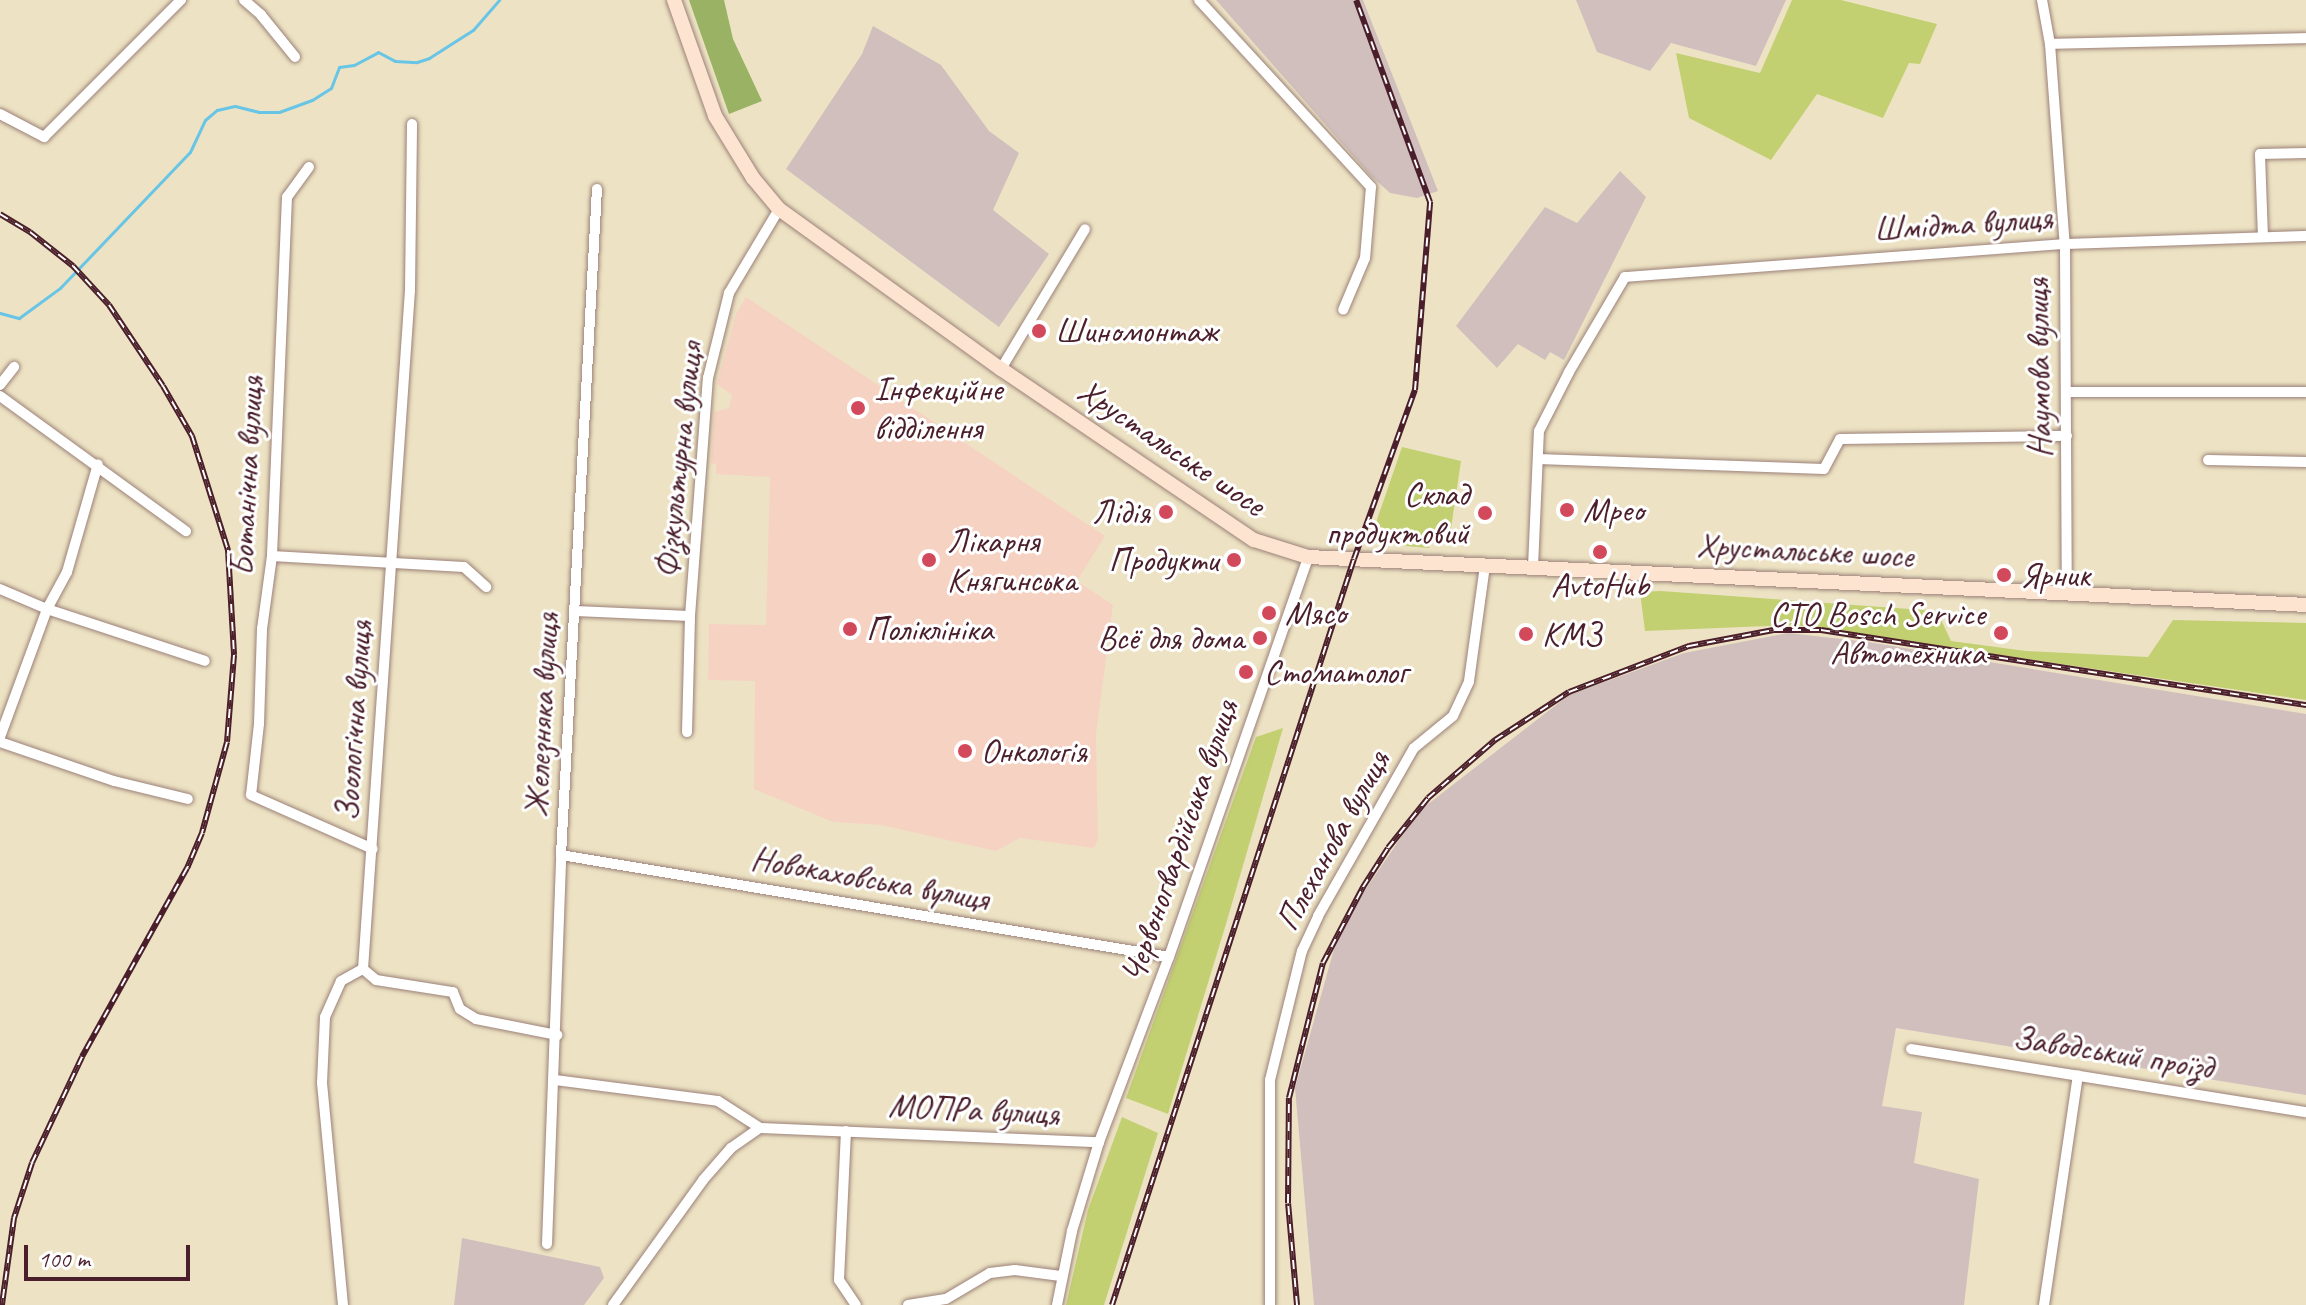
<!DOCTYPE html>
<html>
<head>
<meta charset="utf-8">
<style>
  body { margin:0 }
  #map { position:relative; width:2306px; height:1305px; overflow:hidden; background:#ede3c4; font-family:Caveat,sans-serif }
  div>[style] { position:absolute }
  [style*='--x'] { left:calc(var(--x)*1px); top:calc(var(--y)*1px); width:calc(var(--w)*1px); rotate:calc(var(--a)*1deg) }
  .built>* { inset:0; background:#f6d2c3 }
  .industrial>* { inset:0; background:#d1bfbd }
  .green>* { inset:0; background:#c2d071 }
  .forest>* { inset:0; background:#99b263 }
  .stream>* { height:3px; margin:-1.5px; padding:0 1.5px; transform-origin:1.5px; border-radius:1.5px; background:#68c5e6 }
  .roads { filter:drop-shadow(0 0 2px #9c8178) drop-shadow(0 0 2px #9c8178) }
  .street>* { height:10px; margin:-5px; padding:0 5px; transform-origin:5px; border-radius:5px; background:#fff }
  .secondary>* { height:14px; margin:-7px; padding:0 7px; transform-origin:7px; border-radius:7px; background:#fde4d1 }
  .rail>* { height:6px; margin-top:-3px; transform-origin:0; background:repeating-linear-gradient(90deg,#fff 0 9px,#4a1f2b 0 18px); box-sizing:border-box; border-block:2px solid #4a1f2b }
  .dots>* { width:22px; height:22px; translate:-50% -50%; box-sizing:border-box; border:4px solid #fff; border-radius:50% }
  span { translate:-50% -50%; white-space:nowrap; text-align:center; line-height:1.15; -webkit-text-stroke:6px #fff; paint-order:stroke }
  .street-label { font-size:34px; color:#4a1f2b }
  .poi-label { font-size:34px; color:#4a1f2b }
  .left { translate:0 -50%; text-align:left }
  .right { translate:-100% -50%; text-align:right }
  .scale { position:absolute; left:24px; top:1245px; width:166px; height:36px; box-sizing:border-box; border:4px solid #4a1f2b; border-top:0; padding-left:10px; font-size:24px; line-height:28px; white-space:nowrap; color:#4a1f2b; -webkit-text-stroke:6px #fff; paint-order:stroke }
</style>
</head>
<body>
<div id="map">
  <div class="built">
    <i style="clip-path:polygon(746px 297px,1105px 536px,1077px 581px,1113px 605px,1096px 734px,1098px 840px,1094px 848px,1020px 838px,996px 851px,881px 825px,833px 822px,754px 789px,755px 681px,708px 680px,709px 624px,766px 625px,770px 477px,716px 474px,716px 464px,711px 463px,714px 412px,729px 408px,732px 395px,717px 384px,736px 314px)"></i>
  </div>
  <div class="industrial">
    <i style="clip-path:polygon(1216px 0,1363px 0,1438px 191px,1417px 198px,1390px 193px,1369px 174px)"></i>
    <i style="clip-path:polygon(1576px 0,1786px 0,1756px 66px,1671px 43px,1650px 71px,1597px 52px)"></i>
    <i style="clip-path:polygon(873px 26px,941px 65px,989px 131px,1019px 153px,993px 210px,1049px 254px,999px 327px,786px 169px,862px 54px)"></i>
    <i style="clip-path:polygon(1620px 171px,1646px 197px,1564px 360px,1550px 352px,1545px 360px,1518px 344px,1497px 368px,1456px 326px,1545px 207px,1577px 223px)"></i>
    <i style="clip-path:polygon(1788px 633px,1868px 642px,2306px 714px,2306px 1095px,1896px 1028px,1882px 1106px,1922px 1112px,1914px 1163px,1979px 1179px,1964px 1305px,1314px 1305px,1295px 1088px,1336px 942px,1350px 912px,1419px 811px,1569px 695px,1684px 653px)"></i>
    <i style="clip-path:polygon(462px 1238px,600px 1267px,604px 1278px,584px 1305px,454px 1305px)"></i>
  </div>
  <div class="green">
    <i style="clip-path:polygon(1792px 0,1841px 0,1937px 24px,1920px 64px,1909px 63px,1883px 118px,1817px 94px,1771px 160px,1689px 118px,1676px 53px,1760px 73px)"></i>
    <i style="clip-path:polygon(1402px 447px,1461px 461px,1450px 535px,1432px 533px,1429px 548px,1369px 543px)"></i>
    <i style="clip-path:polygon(1661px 591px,1937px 611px,1951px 641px,2026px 651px,2148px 657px,2173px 620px,2306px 623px,2306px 700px,1795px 625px,1645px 631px,1640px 592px)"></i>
    <i style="clip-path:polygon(1283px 728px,1226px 924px,1168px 1114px,1126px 1098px,1256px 737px)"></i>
    <i style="clip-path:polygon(1122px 1117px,1158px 1133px,1104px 1305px,1066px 1305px,1088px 1210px)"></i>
  </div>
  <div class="forest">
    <i style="clip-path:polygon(689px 0,724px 0,733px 39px,762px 101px,729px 114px)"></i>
  </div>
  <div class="stream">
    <i style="--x:0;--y:313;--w:20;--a:15"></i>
    <i style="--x:19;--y:318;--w:51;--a:-36.2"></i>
    <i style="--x:60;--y:288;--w:188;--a:-46.3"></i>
    <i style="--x:190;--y:152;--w:35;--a:-65"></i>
    <i style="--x:205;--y:120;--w:16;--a:-40"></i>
    <i style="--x:217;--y:110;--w:18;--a:-13"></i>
    <i style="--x:235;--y:106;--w:25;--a:14"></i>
    <i style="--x:259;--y:112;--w:20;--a:0"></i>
    <i style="--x:279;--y:112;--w:35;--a:-20"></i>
    <i style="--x:312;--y:100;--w:22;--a:-32"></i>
    <i style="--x:331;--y:88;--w:22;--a:-69"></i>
    <i style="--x:339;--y:67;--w:15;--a:-8"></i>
    <i style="--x:354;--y:65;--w:27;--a:-28"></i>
    <i style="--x:378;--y:52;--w:19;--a:28"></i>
    <i style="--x:395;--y:61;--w:22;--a:3"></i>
    <i style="--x:417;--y:62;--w:13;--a:-18"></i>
    <i style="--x:429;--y:58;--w:52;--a:-32.5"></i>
    <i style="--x:473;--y:30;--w:40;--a:-49"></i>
  </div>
  <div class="roads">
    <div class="street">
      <i style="--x:244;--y:0;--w:23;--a:41"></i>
      <i style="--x:261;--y:15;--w:54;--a:51"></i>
      <i style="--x:1199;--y:0;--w:254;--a:47.4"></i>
      <i style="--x:1371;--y:187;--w:71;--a:94.8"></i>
      <i style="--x:1365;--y:258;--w:56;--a:112.9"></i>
      <i style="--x:2042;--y:0;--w:45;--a:79.7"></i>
      <i style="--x:2050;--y:44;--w:204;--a:85.8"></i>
      <i style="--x:2065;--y:247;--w:346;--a:89.7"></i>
      <i style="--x:2050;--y:44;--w:256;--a:-1.3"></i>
      <i style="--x:0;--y:114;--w:50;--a:27.6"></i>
      <i style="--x:44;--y:137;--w:194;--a:-45"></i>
      <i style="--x:309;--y:167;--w:37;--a:126"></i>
      <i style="--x:287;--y:197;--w:359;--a:92.4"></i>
      <i style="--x:272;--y:556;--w:74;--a:97.8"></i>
      <i style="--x:262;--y:629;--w:95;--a:91.8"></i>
      <i style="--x:259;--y:724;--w:71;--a:96.4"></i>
      <i style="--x:251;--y:795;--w:133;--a:23.9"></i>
      <i style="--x:2263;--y:237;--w:83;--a:-92.1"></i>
      <i style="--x:2260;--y:154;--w:46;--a:-1.2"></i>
      <i style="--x:1001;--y:369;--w:163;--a:-59"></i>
      <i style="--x:0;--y:385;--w:23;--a:-52"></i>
      <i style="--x:2067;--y:392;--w:239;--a:0"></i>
      <i style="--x:0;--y:396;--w:230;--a:36"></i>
      <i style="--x:1538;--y:459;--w:286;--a:2"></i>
      <i style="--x:1824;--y:469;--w:34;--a:-62"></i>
      <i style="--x:1840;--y:439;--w:227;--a:-0.8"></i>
      <i style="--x:2208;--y:460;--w:98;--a:1.2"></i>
      <i style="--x:272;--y:556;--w:192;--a:3.3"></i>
      <i style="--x:464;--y:567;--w:30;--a:42"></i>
      <i style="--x:1533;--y:567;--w:136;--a:-87.5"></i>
      <i style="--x:1539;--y:431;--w:66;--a:-63"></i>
      <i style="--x:1569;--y:372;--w:110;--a:-59.5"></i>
      <i style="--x:1625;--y:277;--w:440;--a:-4.3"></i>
      <i style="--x:2064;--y:244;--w:242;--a:-1.9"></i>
      <i style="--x:0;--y:589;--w:51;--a:23.1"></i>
      <i style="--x:47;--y:609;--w:166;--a:18.2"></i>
      <i style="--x:575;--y:611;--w:115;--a:2.5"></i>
      <i style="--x:687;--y:732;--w:116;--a:-88.5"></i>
      <i style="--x:690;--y:616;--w:239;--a:-85.7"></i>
      <i style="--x:708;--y:378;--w:88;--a:-76.1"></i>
      <i style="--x:729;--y:293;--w:98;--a:-59.2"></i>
      <i style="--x:0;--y:737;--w:136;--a:-69.8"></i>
      <i style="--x:47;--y:609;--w:42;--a:-61.6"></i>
      <i style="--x:67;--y:572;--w:112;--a:-74"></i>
      <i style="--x:0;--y:742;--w:120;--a:18.9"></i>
      <i style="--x:114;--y:781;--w:76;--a:13.7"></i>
      <i style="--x:561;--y:855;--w:616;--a:9.52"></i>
      <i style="--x:363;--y:969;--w:17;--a:40"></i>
      <i style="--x:376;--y:980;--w:78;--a:8.9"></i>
      <i style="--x:453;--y:992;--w:18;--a:68"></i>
      <i style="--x:460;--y:1009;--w:19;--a:32"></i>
      <i style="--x:476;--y:1019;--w:83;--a:11.2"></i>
      <i style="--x:1911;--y:1049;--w:400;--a:9.1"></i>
      <i style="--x:555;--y:1080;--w:164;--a:7.3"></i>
      <i style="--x:718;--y:1101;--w:50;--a:32.7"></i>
      <i style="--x:760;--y:1128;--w:339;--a:2.4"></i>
      <i style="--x:846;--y:1131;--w:149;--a:92.7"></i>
      <i style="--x:839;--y:1280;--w:30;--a:56"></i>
      <i style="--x:547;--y:1244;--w:389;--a:-87.9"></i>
      <i style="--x:561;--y:855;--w:667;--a:-86.91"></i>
      <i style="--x:343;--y:1305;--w:223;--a:-95.4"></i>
      <i style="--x:322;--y:1083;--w:66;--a:-87.4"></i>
      <i style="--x:325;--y:1017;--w:39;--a:-66"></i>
      <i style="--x:341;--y:981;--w:25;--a:-29"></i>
      <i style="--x:363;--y:969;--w:681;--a:-86.04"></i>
      <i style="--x:410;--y:290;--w:166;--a:-89.3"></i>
      <i style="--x:613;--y:1305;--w:154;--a:-54.2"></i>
      <i style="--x:703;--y:1180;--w:43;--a:-48.8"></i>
      <i style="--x:731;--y:1148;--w:35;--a:-35"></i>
      <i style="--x:908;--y:1305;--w:38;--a:-9"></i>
      <i style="--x:946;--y:1299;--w:51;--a:-30.6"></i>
      <i style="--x:990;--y:1273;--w:25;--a:-7"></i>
      <i style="--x:1015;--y:1270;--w:46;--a:7.4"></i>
      <i style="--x:1057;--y:1305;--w:76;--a:-78.5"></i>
      <i style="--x:1072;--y:1231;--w:93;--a:-73.1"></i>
      <i style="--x:1099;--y:1142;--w:198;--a:-69.3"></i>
      <i style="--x:1169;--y:957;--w:423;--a:-70.8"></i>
      <i style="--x:1270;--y:1305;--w:225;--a:-90"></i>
      <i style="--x:1270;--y:1080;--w:133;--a:-76.1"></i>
      <i style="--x:1302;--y:951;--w:38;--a:-65"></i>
      <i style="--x:1318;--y:916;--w:193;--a:-60.3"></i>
      <i style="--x:1414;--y:748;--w:50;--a:-39.4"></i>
      <i style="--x:1453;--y:716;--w:38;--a:-65"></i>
      <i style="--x:1469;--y:681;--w:117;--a:-82.1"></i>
      <i style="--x:2044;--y:1305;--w:232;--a:-81.6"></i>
    </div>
    <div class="secondary">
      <i style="--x:674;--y:0;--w:123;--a:70.5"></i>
      <i style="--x:715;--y:116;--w:73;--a:58.5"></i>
      <i style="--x:753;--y:178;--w:40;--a:50"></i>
      <i style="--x:779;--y:209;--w:274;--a:35.8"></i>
      <i style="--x:1001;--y:369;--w:305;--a:34.1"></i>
      <i style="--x:1254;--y:540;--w:57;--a:17.5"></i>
      <i style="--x:1308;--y:557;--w:999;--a:2.75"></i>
    </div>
  </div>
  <div class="rail">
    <i style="--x:0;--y:214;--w:35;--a:31"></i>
    <i style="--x:30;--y:232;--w:55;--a:38.3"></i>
    <i style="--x:73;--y:266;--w:53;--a:47.3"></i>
    <i style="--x:109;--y:305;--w:97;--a:56.3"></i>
    <i style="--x:163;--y:386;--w:58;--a:59.9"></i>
    <i style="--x:192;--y:436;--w:120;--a:72.5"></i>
    <i style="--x:228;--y:550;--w:105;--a:86.7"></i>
    <i style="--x:234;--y:655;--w:87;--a:94.6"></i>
    <i style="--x:227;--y:742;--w:94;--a:105.4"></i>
    <i style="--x:202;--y:833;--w:38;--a:113"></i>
    <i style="--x:187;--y:868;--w:216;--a:119.1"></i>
    <i style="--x:82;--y:1057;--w:117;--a:115.3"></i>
    <i style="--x:32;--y:1163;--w:58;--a:108.1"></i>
    <i style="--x:14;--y:1218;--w:88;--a:97.9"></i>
    <i style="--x:1112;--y:1305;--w:784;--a:-72.03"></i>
    <i style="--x:1354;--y:559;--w:180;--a:-70.2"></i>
    <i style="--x:1415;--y:390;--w:189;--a:-85.4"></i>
    <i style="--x:1430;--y:202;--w:215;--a:-110.1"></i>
    <i style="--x:1297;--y:1305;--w:102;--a:-95"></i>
    <i style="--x:1288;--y:1203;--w:105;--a:-89.5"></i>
    <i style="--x:1289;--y:1098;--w:139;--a:-75.9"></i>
    <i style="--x:1323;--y:963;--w:86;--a:-62.2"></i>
    <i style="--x:1363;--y:887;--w:46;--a:-57.3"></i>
    <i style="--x:1388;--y:848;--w:64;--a:-51.3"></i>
    <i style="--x:1428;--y:798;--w:89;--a:-40.9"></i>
    <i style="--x:1495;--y:740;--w:88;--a:-33"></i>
    <i style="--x:1569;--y:692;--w:129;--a:-21"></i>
    <i style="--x:1689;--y:646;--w:86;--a:-10.7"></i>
    <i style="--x:1774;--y:630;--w:47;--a:0"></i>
    <i style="--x:1821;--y:630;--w:491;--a:8.8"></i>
  </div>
  <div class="dots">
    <i style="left:1039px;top:331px;background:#d1495b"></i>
    <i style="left:858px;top:408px;background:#d1495b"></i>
    <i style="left:1567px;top:510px;background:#d1495b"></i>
    <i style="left:1166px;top:512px;background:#d1495b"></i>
    <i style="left:1485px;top:513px;background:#d1495b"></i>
    <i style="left:1600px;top:552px;background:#d1495b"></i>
    <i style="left:929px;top:560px;background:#d1495b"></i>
    <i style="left:1234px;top:560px;background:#d1495b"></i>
    <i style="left:2004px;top:575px;background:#d1495b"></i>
    <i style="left:1269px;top:613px;background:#d1495b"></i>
    <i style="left:850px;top:629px;background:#d1495b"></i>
    <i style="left:2001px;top:633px;background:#d1495b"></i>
    <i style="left:1526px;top:634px;background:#d1495b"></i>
    <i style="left:1260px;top:638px;background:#d1495b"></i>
    <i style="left:1246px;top:672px;background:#d1495b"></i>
    <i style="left:965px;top:751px;background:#d1495b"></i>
  </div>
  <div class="street-label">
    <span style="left:1963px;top:223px;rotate:-4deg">Шмідта вулиця</span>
    <span style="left:2038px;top:368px;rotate:-91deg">Наумова вулиця</span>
    <span style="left:1172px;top:447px;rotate:34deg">Хрустальське шосе</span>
    <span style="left:678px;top:460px;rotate:-84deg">Фізкультурна вулиця</span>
    <span style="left:246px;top:476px;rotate:-87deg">Ботанічна вулиця</span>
    <span style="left:1805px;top:550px;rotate:3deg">Хрустальське шосе</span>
    <span style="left:541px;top:715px;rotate:-87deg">Железняка вулиця</span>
    <span style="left:353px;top:721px;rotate:-86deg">Зоологічна вулиця</span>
    <span style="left:1332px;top:840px;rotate:-61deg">Плеханова вулиця</span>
    <span style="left:1179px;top:841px;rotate:-71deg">Червоногвардійська вулиця</span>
    <span style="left:870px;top:878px;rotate:10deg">Новокаховська вулиця</span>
    <span style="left:2113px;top:1052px;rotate:9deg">Заводський проїзд</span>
    <span style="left:974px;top:1109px;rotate:3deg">МОПРа вулиця</span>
  </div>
  <div class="poi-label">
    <span class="left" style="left:1055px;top:331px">Шиномонтаж</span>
    <span class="left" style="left:874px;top:408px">Інфекційне<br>відділення</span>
    <span class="right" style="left:1469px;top:513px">Склад<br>продуктовий</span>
    <span class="left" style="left:1583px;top:510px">Мрео</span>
    <span class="right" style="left:1150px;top:512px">Лідія</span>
    <span class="left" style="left:947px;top:560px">Лікарня<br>Княгинська</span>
    <span class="right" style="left:1218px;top:560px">Продукти</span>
    <span class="left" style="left:2020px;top:575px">Ярник</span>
    <span style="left:1600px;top:585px">AvtoHub</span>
    <span class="left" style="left:1285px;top:613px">Мясо</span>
    <span class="right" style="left:1985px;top:633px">СТО Bosch Service<br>Автотехника</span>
    <span class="left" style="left:866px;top:629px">Поліклініка</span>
    <span class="left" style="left:1542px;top:634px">КМЗ</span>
    <span class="right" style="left:1244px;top:638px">Всё для дома</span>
    <span class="left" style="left:1264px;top:672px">Стоматолог</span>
    <span class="left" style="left:981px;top:751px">Онкологія</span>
  </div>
  <div class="scale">100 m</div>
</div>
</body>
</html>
